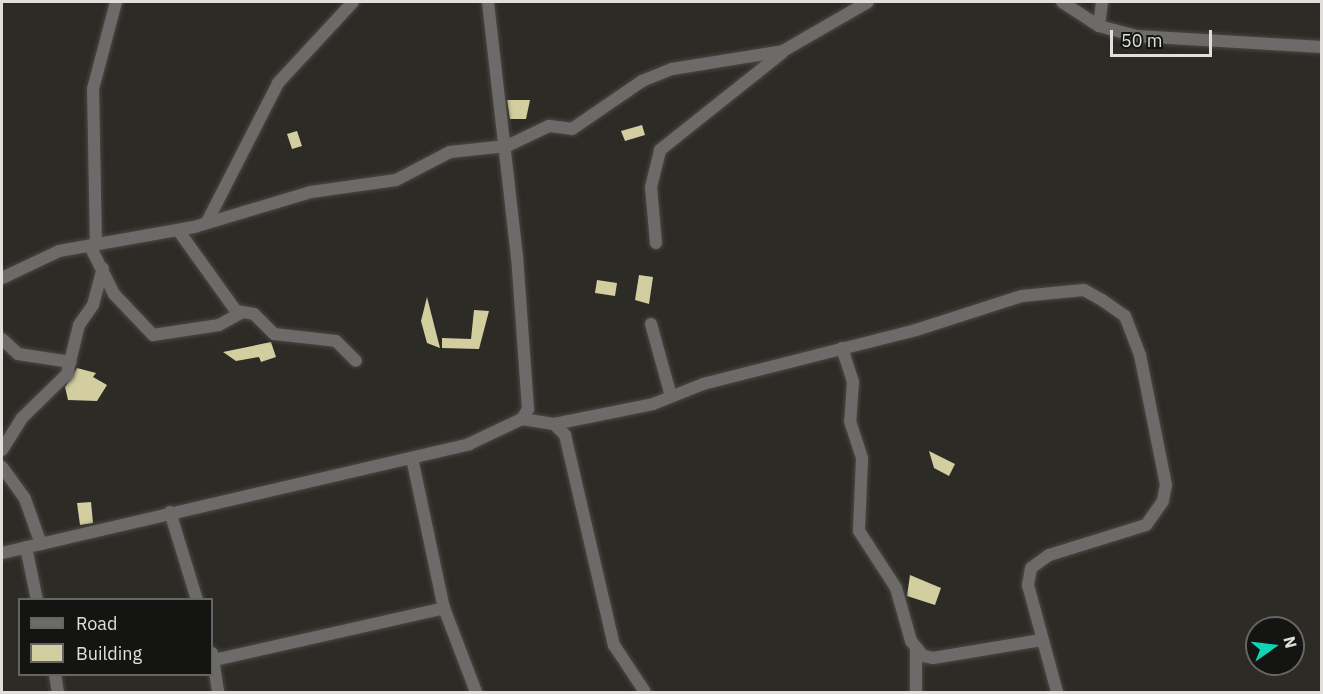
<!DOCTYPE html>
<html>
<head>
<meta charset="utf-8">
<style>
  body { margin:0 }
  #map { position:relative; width:1323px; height:694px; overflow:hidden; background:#2d2b26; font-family:"IBM Plex Sans",sans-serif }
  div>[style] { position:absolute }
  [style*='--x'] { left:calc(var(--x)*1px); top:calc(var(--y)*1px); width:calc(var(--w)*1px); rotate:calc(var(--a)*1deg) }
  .building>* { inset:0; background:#d2cea0 }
  .roads { filter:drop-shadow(0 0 2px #4a4843) drop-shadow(0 0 2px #4a4843) }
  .street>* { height:12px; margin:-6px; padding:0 6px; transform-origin:6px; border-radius:6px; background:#6d6b69 }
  span { translate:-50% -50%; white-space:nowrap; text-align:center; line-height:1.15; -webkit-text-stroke:6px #141412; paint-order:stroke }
  .frame { position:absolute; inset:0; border:3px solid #e0dfdc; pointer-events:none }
  .legend { position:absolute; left:18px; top:598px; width:195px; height:78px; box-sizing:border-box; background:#141412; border:2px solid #666563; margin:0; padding:8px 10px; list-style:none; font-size:18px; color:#e0dfdc }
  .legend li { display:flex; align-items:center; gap:12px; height:30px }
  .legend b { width:30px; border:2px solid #666563 }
  .north { position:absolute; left:1245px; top:616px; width:60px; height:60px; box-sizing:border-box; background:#141412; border:2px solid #666563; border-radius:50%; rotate:76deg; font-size:16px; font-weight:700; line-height:24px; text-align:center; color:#e0dfdc }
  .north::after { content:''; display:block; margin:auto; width:21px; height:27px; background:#0fd5b4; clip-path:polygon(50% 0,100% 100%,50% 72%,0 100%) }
  .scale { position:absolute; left:1110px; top:30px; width:102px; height:27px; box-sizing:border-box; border:3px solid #e0dfdc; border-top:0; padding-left:8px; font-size:18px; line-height:21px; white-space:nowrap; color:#e0dfdc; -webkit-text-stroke:4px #141412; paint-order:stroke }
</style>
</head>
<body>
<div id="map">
  <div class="building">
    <i style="clip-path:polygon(507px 100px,530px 100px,526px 119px,510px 119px)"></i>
    <i style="clip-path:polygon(642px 125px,645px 135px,625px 141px,621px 131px)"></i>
    <i style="clip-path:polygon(297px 131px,302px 146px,292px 149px,287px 134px)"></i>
    <i style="clip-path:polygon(639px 275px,653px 277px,649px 304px,635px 300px)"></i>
    <i style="clip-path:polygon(597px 280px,617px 283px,615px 296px,595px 293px)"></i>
    <i style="clip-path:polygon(427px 297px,440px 348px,427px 343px,421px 321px)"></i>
    <i style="clip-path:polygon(474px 310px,489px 311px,479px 349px,442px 348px,442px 338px,471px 339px)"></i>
    <i style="clip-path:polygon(271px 342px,276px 357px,261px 362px,259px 357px,236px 361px,223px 352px)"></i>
    <i style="clip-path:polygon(77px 368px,96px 373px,93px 377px,107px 385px,97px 401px,68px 400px,65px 387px)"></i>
    <i style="clip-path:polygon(929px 451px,955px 464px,949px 476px,934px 468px)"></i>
    <i style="clip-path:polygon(91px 502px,93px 523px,80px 525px,77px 503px)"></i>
    <i style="clip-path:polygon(910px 575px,941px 588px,935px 605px,907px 596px)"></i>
  </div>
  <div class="roads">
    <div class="street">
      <i style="--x:1062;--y:2;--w:44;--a:33"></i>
      <i style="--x:1099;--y:26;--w:38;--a:15"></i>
      <i style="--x:1136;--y:36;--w:186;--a:3.4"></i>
      <i style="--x:1099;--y:26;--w:24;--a:-83"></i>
      <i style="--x:207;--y:222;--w:156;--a:-62.9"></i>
      <i style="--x:278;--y:83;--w:110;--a:-47.2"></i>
      <i style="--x:178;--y:230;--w:100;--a:54.4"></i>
      <i style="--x:236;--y:311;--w:18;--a:9"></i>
      <i style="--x:254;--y:314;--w:28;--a:45"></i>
      <i style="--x:274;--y:334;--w:62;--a:6.4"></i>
      <i style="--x:336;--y:341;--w:28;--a:45"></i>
      <i style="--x:656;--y:243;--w:56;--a:-95.1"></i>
      <i style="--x:651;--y:187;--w:38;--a:-76"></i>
      <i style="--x:660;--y:150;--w:156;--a:-38.5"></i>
      <i style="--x:96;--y:245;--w:156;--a:-91.1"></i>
      <i style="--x:93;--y:89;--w:90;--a:-75.2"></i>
      <i style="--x:90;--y:246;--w:54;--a:63.4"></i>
      <i style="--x:114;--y:294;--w:57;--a:46.4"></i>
      <i style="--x:153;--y:335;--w:67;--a:-8.6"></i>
      <i style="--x:219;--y:325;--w:25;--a:-29"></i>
      <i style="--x:2;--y:278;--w:63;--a:-25.3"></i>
      <i style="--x:59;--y:251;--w:137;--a:-10.1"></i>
      <i style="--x:194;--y:227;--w:122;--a:-16.7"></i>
      <i style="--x:311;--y:192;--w:86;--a:-8"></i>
      <i style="--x:396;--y:180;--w:61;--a:-27.4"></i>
      <i style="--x:450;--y:152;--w:57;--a:-6"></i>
      <i style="--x:507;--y:146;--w:47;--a:-25.5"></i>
      <i style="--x:549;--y:126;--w:23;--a:7"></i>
      <i style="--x:572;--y:129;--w:85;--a:-34.4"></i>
      <i style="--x:642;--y:81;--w:32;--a:-22"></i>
      <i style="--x:672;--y:69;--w:112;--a:-9.2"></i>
      <i style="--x:783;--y:51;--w:98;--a:-30"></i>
      <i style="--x:651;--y:324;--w:75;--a:74.5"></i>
      <i style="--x:2;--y:339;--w:22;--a:43"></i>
      <i style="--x:18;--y:354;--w:53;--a:8.7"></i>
      <i style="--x:842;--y:348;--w:36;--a:72"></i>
      <i style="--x:853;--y:382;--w:39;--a:94"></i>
      <i style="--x:850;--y:421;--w:39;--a:72"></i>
      <i style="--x:862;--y:458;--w:73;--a:92.4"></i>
      <i style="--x:859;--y:531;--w:68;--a:57"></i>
      <i style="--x:896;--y:588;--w:55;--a:74.2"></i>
      <i style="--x:911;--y:641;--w:19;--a:51"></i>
      <i style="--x:923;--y:656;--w:10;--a:11"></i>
      <i style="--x:933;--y:658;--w:110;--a:-9.4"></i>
      <i style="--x:522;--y:419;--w:32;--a:9"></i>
      <i style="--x:554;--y:424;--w:16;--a:45"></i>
      <i style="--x:565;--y:435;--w:216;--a:76.9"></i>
      <i style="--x:614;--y:645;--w:56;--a:56.6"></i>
      <i style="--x:554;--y:424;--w:101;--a:-11.4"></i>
      <i style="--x:653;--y:404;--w:54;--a:-21.8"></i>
      <i style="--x:703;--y:384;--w:220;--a:-14.2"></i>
      <i style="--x:916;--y:330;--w:111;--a:-17.8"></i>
      <i style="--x:1022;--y:296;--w:62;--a:-5.5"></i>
      <i style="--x:1084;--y:290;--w:21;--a:29"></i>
      <i style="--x:1102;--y:300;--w:28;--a:35"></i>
      <i style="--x:1125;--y:316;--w:42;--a:69"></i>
      <i style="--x:1140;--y:355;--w:133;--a:78.7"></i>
      <i style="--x:1166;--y:485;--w:16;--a:101"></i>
      <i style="--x:1163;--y:501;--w:29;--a:125"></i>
      <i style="--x:1146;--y:525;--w:102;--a:162.8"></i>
      <i style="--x:1049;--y:555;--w:22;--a:144"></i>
      <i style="--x:1031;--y:568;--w:17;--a:100"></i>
      <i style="--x:1028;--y:585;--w:111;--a:74.8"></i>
      <i style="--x:2;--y:450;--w:38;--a:-58"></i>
      <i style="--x:22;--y:418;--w:63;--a:-44.4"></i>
      <i style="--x:67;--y:374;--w:50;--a:-76.2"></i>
      <i style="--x:79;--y:325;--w:24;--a:-55"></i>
      <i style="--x:93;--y:305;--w:38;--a:-75"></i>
      <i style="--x:412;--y:458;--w:153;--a:78"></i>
      <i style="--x:444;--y:608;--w:90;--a:69.1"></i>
      <i style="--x:2;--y:467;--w:39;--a:54"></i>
      <i style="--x:25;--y:499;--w:48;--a:70.4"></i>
      <i style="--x:170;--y:512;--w:92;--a:72.9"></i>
      <i style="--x:26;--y:547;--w:54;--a:78.3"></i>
      <i style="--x:2;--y:553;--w:480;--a:-13.1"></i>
      <i style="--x:469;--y:444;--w:59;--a:-25.3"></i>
      <i style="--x:522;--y:419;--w:12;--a:-59"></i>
      <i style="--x:528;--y:409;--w:152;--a:-94.1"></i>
      <i style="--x:517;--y:257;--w:257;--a:-96.5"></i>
      <i style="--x:916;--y:649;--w:43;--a:90"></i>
      <i style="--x:212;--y:653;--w:39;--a:81"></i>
      <i style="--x:214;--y:660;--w:236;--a:-12.7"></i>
      <i style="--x:55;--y:674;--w:18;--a:81"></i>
    </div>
  </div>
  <div class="frame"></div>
  <ul class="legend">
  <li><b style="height:8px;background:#6d6b69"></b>Road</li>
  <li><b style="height:16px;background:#d2cea0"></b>Building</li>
  </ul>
  <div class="north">N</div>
  <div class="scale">50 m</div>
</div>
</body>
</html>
